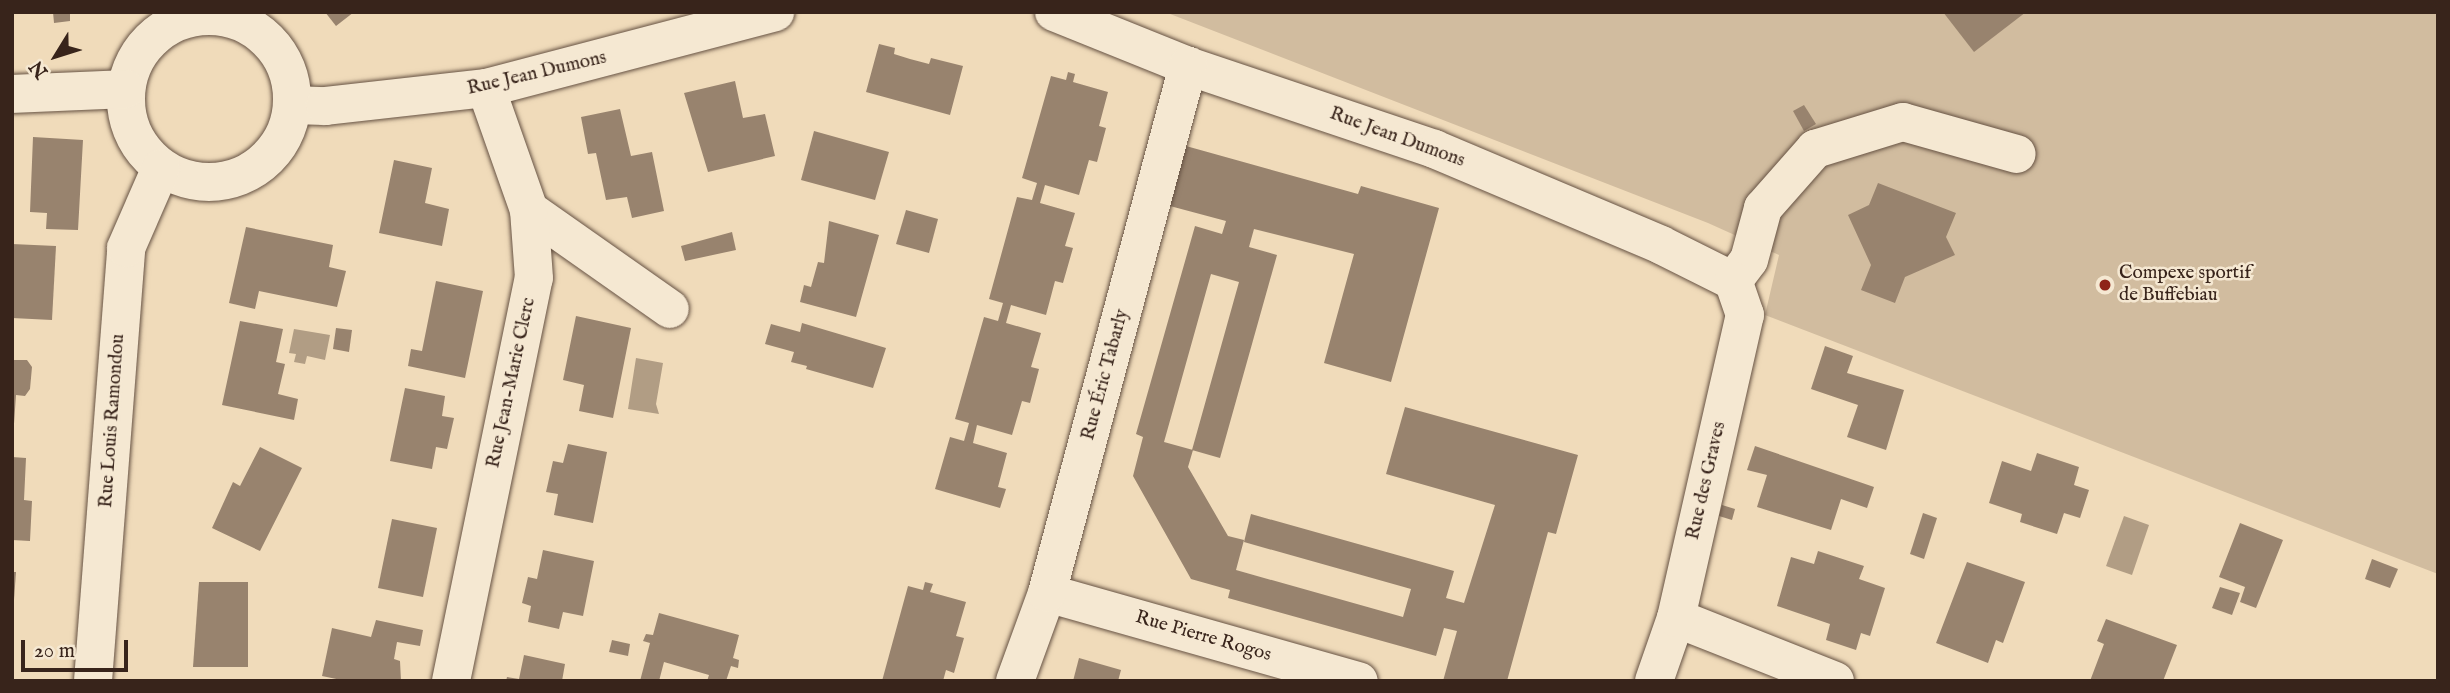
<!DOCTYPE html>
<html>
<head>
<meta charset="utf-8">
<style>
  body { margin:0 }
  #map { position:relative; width:2450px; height:693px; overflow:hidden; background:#f0dbba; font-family:"IM FELL English",serif }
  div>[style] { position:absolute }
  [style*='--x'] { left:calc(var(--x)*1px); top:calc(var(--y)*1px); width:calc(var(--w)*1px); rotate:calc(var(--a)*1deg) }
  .green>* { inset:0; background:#d1bc9f }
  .water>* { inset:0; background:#b19d84 }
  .building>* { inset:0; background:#98836e }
  .roads { filter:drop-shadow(0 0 2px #665243) drop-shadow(0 0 2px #665243) }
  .minor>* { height:38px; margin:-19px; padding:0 19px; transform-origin:19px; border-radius:19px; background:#f5e8d2 }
  .minor>.ring { margin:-19px; padding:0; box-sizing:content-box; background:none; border:38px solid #f5e8d2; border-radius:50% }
  .dots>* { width:19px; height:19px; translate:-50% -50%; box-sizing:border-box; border:4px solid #f5e8d2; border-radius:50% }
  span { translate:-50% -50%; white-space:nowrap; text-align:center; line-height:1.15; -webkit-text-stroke:5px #f5e8d2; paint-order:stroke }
  .street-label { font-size:19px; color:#38241b }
  .poi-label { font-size:19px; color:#38241b }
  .left { translate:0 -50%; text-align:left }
  .frame { position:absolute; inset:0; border:14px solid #38241b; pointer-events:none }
  .north { position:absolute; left:21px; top:21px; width:70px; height:70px; -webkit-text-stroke:5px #f5e8d2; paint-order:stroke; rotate:232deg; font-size:19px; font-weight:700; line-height:28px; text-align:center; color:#38241b }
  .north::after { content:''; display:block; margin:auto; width:24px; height:32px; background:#38241b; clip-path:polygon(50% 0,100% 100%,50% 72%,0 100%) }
  .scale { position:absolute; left:21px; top:640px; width:107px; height:32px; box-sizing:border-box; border:4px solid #38241b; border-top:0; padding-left:9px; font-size:21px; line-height:24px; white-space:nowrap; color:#38241b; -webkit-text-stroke:5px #f5e8d2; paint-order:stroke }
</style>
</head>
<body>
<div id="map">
  <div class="green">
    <i style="clip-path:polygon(1165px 12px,2438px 12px,2438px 574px,1765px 315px,1779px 255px,1708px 223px)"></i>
  </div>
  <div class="water">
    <i style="clip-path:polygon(294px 329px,330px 335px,325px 360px,307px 356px,305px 364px,294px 362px,296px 354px,289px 353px)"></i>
    <i style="clip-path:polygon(636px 358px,663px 363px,656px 404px,659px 414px,628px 409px)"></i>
    <i style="clip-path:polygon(2124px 516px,2149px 525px,2132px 575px,2106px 566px)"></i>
  </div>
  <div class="building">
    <i style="clip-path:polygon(53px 12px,70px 12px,70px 21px,54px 23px)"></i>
    <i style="clip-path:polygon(325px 12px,354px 12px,336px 26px)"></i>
    <i style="clip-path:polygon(1943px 12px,2026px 12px,1974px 52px)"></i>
    <i style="clip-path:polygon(879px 44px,895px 48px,894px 54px,910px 59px,929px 64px,931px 58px,963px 66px,950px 115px,866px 92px)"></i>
    <i style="clip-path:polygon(1068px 72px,1075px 74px,1073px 82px,1108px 92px,1099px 126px,1106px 128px,1097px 162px,1089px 160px,1079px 195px,1045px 185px,1040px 203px,1075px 213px,1065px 246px,1073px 248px,1063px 283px,1055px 281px,1046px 315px,1011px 305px,1006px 323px,1041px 333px,1031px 367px,1039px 369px,1030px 403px,1022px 401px,1012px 435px,977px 425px,973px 443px,1007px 453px,998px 487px,1006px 489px,1000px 508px,935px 489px,950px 437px,964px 441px,969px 423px,955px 419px,984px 317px,998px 321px,1003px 303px,989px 299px,1017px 197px,1032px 200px,1037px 183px,1022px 178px,1051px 76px,1066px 80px)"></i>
    <i style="clip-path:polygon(735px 81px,743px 118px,765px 114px,775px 156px,708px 172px,684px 93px)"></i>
    <i style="clip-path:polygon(1804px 105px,1816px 124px,1804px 131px,1793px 111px)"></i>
    <i style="clip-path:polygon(620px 109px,631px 156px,652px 152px,664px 211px,632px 218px,627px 197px,606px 200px,596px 153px,588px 154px,581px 117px)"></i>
    <i style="clip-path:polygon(814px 131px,889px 152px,875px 200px,801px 180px)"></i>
    <i style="clip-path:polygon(33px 137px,83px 140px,78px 230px,46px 229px,47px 213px,30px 212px)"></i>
    <i style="clip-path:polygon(1186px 146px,1358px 194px,1361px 186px,1439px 208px,1391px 382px,1324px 363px,1354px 254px,1254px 229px,1249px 247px,1277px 255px,1220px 458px,1192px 450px,1239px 282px,1211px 274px,1164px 442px,1193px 450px,1188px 467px,1228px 536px,1244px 540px,1236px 570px,1403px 617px,1411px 589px,1244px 542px,1251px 514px,1454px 571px,1446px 598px,1464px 603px,1495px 505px,1386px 474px,1405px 407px,1578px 455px,1556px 534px,1548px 532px,1507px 681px,1443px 681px,1457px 631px,1444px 628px,1436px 656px,1228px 598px,1230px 590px,1191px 579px,1133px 476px,1143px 437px,1136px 434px,1195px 226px,1222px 234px,1226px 221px,1170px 206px)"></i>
    <i style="clip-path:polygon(394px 160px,432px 168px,425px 203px,449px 209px,442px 246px,379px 233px)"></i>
    <i style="clip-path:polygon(1878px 183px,1956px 213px,1946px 237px,1955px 255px,1905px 277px,1895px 303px,1861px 290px,1871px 265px,1848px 215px,1869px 205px)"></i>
    <i style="clip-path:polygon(906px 210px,938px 219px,929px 253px,896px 244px)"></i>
    <i style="clip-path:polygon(829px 221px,879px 235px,856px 317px,800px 302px,804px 285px,811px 287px,818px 262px,824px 263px)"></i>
    <i style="clip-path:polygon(246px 227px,333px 245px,329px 267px,346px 271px,337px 307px,259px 291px,255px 309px,229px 303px)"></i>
    <i style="clip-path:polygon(732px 232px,736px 250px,685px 261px,681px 246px)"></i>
    <i style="clip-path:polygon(12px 244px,56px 246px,52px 320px,12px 318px)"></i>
    <i style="clip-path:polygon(436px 281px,483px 291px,465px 378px,408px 366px,411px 349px,422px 351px)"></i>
    <i style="clip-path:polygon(576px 316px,631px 328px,613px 418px,579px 411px,584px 385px,563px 380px)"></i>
    <i style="clip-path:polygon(240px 321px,283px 329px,276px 362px,285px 364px,278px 394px,298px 399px,294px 420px,222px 405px)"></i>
    <i style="clip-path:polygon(802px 323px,886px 348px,873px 388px,806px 369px,807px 366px,791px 362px,794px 352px,765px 344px,771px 324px,800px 332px)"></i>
    <i style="clip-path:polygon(336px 328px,352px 330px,349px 352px,333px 349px)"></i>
    <i style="clip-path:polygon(1825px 346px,1853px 356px,1847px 373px,1904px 390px,1886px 450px,1847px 437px,1858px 405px,1811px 389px)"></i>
    <i style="clip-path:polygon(12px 360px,27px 360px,32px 367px,30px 389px,25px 396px,16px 395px,14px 424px)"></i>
    <i style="clip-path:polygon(405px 388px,445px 396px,442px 416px,454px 418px,447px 449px,436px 447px,432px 469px,390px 461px)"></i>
    <i style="clip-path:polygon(568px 444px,607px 452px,593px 523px,554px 515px,558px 494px,546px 492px,553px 461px,563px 463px)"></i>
    <i style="clip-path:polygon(1755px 446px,1874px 487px,1867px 508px,1841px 499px,1831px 530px,1757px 507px,1767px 475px,1747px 470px)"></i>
    <i style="clip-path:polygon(260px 447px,302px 468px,260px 551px,212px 528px,233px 482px,240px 486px)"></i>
    <i style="clip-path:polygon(2037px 453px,2079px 467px,2074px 485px,2089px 490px,2080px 518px,2064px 513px,2057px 534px,2020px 522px,2022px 514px,1989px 503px,2002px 461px,2031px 471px)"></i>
    <i style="clip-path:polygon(12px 457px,26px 458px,24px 500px,32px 501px,30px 541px,12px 540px)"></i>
    <i style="clip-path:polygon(1722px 505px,1735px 509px,1732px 520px,1719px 516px)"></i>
    <i style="clip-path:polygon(1923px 513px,1937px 518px,1924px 559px,1910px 554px)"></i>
    <i style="clip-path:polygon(392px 519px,437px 528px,423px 597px,378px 588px)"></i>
    <i style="clip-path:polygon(2240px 523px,2283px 540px,2256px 608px,2240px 602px,2245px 587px,2219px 577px)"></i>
    <i style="clip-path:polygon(543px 550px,594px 561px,583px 616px,563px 612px,559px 629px,528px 622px,531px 606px,522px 603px,528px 577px,537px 579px)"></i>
    <i style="clip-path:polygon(1818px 551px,1864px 566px,1859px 579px,1885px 588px,1870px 636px,1861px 633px,1856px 650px,1826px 640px,1830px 624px,1777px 606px,1791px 557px,1814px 564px)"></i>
    <i style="clip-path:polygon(2372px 559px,2398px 569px,2390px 588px,2365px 579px)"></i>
    <i style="clip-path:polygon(1967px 562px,2025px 582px,2003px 643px,1996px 640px,1988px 663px,1936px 643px)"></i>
    <i style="clip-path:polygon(12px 572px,16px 572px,14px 600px,12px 600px)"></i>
    <i style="clip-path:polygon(199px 582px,248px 582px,248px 667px,193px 667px)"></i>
    <i style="clip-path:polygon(925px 582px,933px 584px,930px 592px,966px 602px,956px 636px,964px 638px,954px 673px,946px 670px,943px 681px,882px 681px,908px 586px,923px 590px)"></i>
    <i style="clip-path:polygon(2220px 587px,2240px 593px,2232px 615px,2212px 608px)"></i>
    <i style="clip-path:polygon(659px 613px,739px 635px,733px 658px,739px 660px,738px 668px,731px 666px,726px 681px,707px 681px,709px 675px,664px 662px,659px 681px,640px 681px,650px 643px,643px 641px,646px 634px,653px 635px)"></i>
    <i style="clip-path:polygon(2106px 619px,2177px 645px,2163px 681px,2090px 681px,2104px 644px,2097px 641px)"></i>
    <i style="clip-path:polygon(376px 620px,423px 630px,420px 646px,397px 642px,394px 659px,400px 661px,401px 681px,346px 681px,322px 676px,332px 628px,371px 637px)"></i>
    <i style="clip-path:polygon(612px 640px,630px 644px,628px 656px,609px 652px)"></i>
    <i style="clip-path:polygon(524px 655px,565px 664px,562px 681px,506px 681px,507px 677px,519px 679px)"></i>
    <i style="clip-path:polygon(1079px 658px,1121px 670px,1118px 681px,1073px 681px)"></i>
  </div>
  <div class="roads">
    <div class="minor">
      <i style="--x:1054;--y:12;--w:144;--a:21.9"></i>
      <i style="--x:1188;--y:66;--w:260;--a:18.6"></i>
      <i style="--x:1434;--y:149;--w:246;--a:22.9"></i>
      <i style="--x:1661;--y:245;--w:80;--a:26.6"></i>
      <i class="ring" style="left:126px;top:16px;width:128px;height:128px"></i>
      <i style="--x:12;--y:94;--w:114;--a:-2.5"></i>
      <i style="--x:293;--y:105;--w:32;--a:2"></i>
      <i style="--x:325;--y:106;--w:162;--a:-6.4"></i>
      <i style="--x:486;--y:88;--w:299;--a:-14.7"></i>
      <i style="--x:529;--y:210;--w:172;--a:35.1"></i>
      <i style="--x:1733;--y:281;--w:26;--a:-53"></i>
      <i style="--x:1749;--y:260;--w:54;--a:-74.9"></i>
      <i style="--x:1763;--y:208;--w:79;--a:-48.6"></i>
      <i style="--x:1815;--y:149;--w:92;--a:-17.1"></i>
      <i style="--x:1903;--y:122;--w:118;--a:15.7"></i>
      <i style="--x:1047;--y:593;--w:324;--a:15.8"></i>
      <i style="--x:1676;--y:618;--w:171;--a:21.6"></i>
      <i style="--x:93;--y:681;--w:434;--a:-85.6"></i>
      <i style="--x:126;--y:248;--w:87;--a:-66.4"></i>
      <i style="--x:451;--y:681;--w:411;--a:-78.4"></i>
      <i style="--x:534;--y:278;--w:68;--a:-94.2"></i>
      <i style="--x:529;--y:210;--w:129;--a:-109.4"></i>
      <i style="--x:1015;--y:681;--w:94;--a:-70"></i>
      <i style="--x:1047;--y:593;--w:546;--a:-75.02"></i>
      <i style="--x:1654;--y:681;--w:67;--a:-70.8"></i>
      <i style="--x:1676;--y:618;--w:311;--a:-77.2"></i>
      <i style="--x:1745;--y:315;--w:36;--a:-109"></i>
    </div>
  </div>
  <div class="dots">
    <i style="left:2105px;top:285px;background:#8f2418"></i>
  </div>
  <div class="street-label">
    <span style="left:537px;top:74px;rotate:-13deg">Rue Jean Dumons</span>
    <span style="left:1397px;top:138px;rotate:20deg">Rue Jean Dumons</span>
    <span style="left:1106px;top:375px;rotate:-75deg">Rue Éric Tabarly</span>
    <span style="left:512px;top:383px;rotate:-78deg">Rue Jean-Marie Clerc</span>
    <span style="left:113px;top:421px;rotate:-86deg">Rue Louis Ramondou</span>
    <span style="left:1707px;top:481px;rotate:-77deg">Rue des Graves</span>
    <span style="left:1203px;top:637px;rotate:16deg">Rue Pierre Rogos</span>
  </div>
  <div class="poi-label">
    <span class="left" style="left:2119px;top:285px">Compexe sportif<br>de Buffebiau</span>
  </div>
  <div class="frame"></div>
  <div class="north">N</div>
  <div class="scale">20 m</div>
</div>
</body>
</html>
